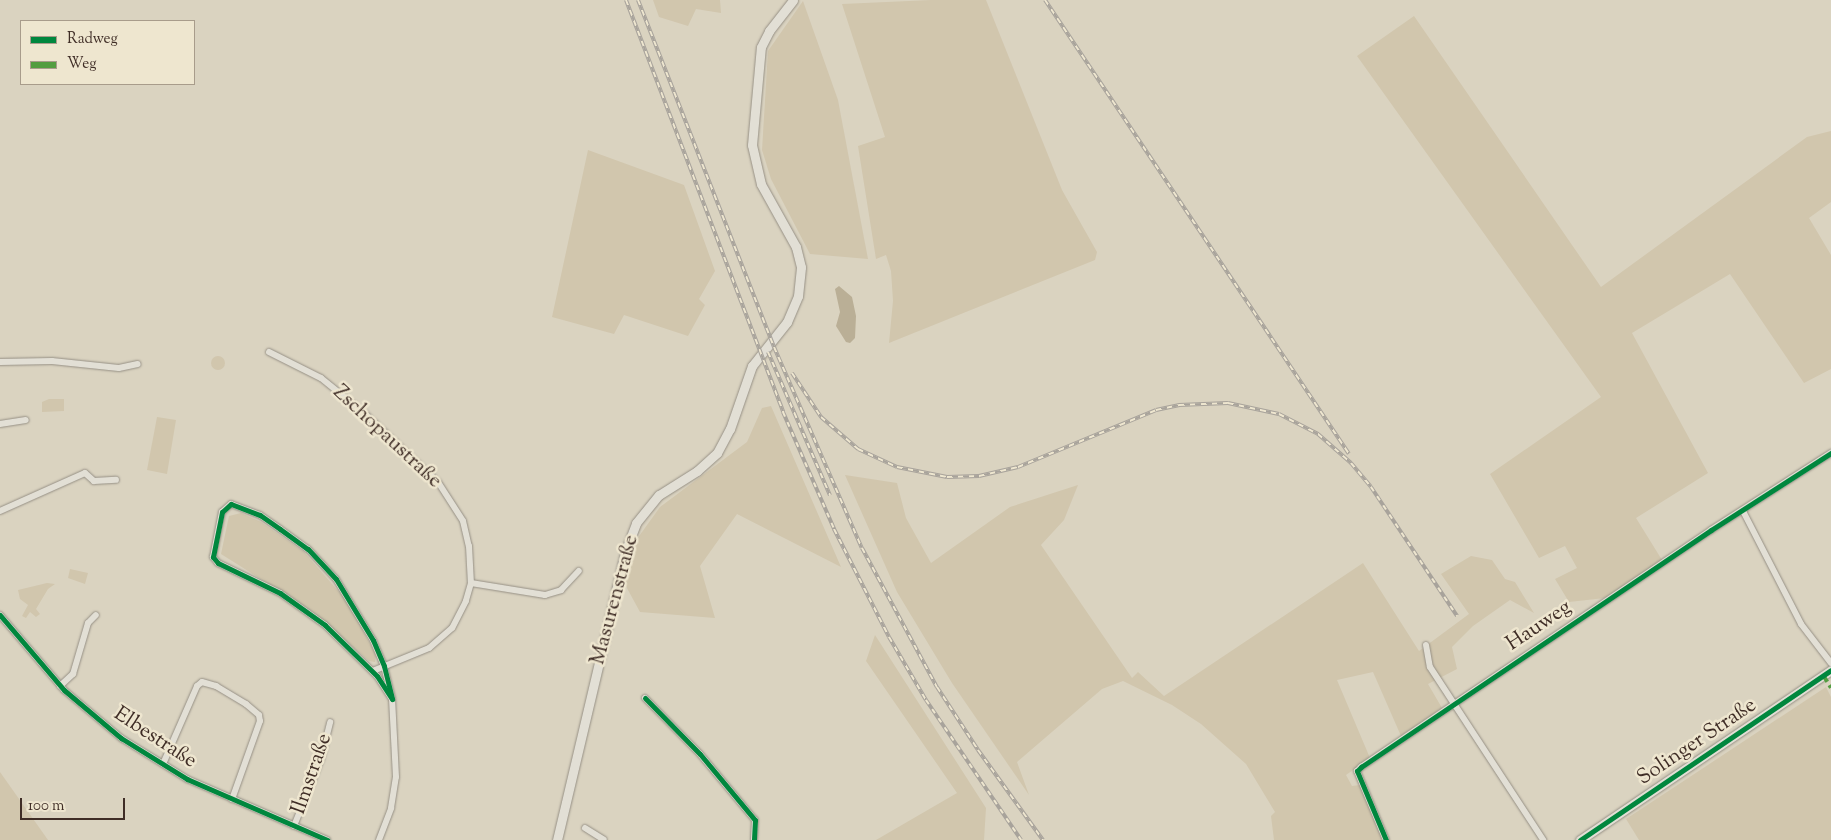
<!DOCTYPE html>
<html>
<head>
<meta charset="utf-8">
<style>
  body { margin:0 }
  #map { position:relative; width:1831px; height:840px; overflow:hidden; background:#dad3c0; font-family:"Sorts Mill Goudy",serif }
  div>[style] { position:absolute }
  [style*='--x'] { left:calc(var(--x)*1px); top:calc(var(--y)*1px); width:calc(var(--w)*1px); rotate:calc(var(--a)*1deg) }
  .green>* { inset:0; background:#d1c6ad }
  .round { border-radius:50% }
  .water>* { inset:0; background:#baaf96 }
  .roads { filter:drop-shadow(0 0 1px #969085) drop-shadow(0 0 1px #969085) }
  .street>* { height:6px; margin:-3px; padding:0 3px; transform-origin:3px; border-radius:3px; background:#e2dfd5 }
  .secondary>* { height:9px; margin:-4.5px; padding:0 4.5px; transform-origin:4.5px; border-radius:4.5px; background:#e2dfd5 }
  .rail>* { height:4px; margin-top:-2px; transform-origin:0; background:repeating-linear-gradient(90deg,#eee6cf 0 5.5px,#a8a39b 0 11px); box-sizing:border-box; border-block:1px solid #a8a39b }
  .quiet>* { height:4px; margin-top:-2px; transform-origin:0; background:repeating-linear-gradient(90deg,#539d40 0 8px,transparent 0 12px) }
  .cycleway>* { height:5px; margin:-2.5px; padding:0 2.5px; transform-origin:2.5px; border-radius:2.5px; background:#00873e }
  span { translate:-50% -50%; white-space:nowrap; text-align:center; line-height:1.15; -webkit-text-stroke:5px #eee6cf; paint-order:stroke }
  .street-label { font-size:21px; color:#3f2d26 }
  .legend { position:absolute; left:20px; top:20px; width:175px; height:65px; box-sizing:border-box; background:#eee6cf; border:1px solid #a89c8b; margin:0; padding:6px 9px; list-style:none; font-size:15px; color:#3f2d26 }
  .legend li { display:flex; align-items:center; gap:10px; height:25px }
  .legend b { width:25px; border:1px solid #a89c8b }
  .scale { position:absolute; left:20px; top:798px; width:105px; height:22px; box-sizing:border-box; border:2px solid #3f2d26; border-top:0; padding-left:6px; font-size:15px; line-height:18px; white-space:nowrap; color:#3f2d26; -webkit-text-stroke:4px #eee6cf; paint-order:stroke }
</style>
</head>
<body>
<div id="map">
  <div class="green">
    <i style="clip-path:polygon(653px 0,720px 0,721px 13px,696px 9px,688px 26px,659px 17px)"></i>
    <i style="clip-path:polygon(931px 0,986px 0,1062px 190px,1097px 252px,1095px 260px,889px 343px,893px 301px,891px 271px,886px 255px,876px 259px,858px 146px,885px 137px,842px 4px)"></i>
    <i style="clip-path:polygon(803px 1px,838px 100px,868px 259px,810px 254px,771px 179px,762px 150px,768px 51px)"></i>
    <i style="clip-path:polygon(1414px 16px,1601px 287px,1807px 137px,1831px 131px,1831px 202px,1809px 218px,1831px 255px,1831px 369px,1804px 383px,1730px 274px,1632px 333px,1708px 473px,1636px 518px,1662px 560px,1605px 598px,1569px 602px,1555px 579px,1577px 568px,1565px 546px,1539px 558px,1490px 474px,1601px 397px,1357px 56px)"></i>
    <i style="clip-path:polygon(588px 150px,684px 185px,715px 271px,699px 299px,705px 305px,688px 336px,624px 315px,614px 334px,552px 317px)"></i>
    <i class="round" style="left:211px;top:356px;width:14px;height:14px"></i>
    <i style="clip-path:polygon(49px 399px,64px 399px,64px 411px,42px 412px,42px 402px)"></i>
    <i style="clip-path:polygon(771px 406px,841px 567px,737px 514px,700px 566px,715px 618px,640px 612px,622px 579px,637px 539px,660px 507px,747px 442px,762px 408px)"></i>
    <i style="clip-path:polygon(157px 417px,176px 420px,167px 474px,147px 470px)"></i>
    <i style="clip-path:polygon(845px 475px,897px 483px,906px 518px,931px 563px,1010px 507px,1078px 485px,1064px 520px,1041px 545px,1132px 678px,1138px 672px,1164px 696px,1363px 563px,1419px 651px,1469px 614px,1441px 574px,1471px 556px,1492px 560px,1505px 579px,1515px 582px,1534px 613px,1510px 600px,1473px 626px,1452px 647px,1457px 669px,1428px 684px,1442px 708px,1401px 736px,1373px 672px,1337px 680px,1370px 758px,1346px 775px,1352px 786px,1360px 785px,1382px 840px,1274px 840px,1271px 816px,1275px 812px,1246px 764px,1201px 724px,1172px 705px,1123px 681px,1102px 689px,1017px 762px,1029px 795px,952px 683px,897px 592px)"></i>
    <i style="clip-path:polygon(241px 513px,261px 522px,304px 552px,346px 600px,376px 655px,375px 662px,369px 661px,312px 611px,221px 554px,229px 516px)"></i>
    <i style="clip-path:polygon(70px 569px,88px 573px,85px 584px,68px 578px)"></i>
    <i style="clip-path:polygon(47px 583px,55px 584px,48px 589px,36px 609px,40px 614px,36px 617px,30px 612px,26px 618px,22px 616px,28px 605px,20px 599px,18px 590px)"></i>
    <i style="clip-path:polygon(875px 635px,986px 808px,984px 840px,876px 840px,957px 793px,866px 661px)"></i>
    <i style="clip-path:polygon(1826px 687px,1831px 697px,1831px 840px,1639px 840px,1626px 819px)"></i>
    <i style="clip-path:polygon(0 772px,48px 840px,0 840px)"></i>
  </div>
  <div class="water">
    <i style="clip-path:polygon(839px 286px,852px 297px,856px 316px,855px 338px,850px 343px,846px 342px,836px 326px,840px 312px,835px 289px)"></i>
  </div>
  <div class="roads">
    <div class="street">
      <i style="--x:269;--y:352;--w:58;--a:26.6"></i>
      <i style="--x:321;--y:378;--w:55;--a:39.1"></i>
      <i style="--x:364;--y:413;--w:101;--a:43"></i>
      <i style="--x:438;--y:482;--w:46;--a:57.3"></i>
      <i style="--x:463;--y:521;--w:26;--a:77"></i>
      <i style="--x:469;--y:546;--w:37;--a:87"></i>
      <i style="--x:471;--y:583;--w:19;--a:106"></i>
      <i style="--x:466;--y:601;--w:30;--a:117"></i>
      <i style="--x:452;--y:628;--w:30;--a:139"></i>
      <i style="--x:429;--y:648;--w:61;--a:157.7"></i>
      <i style="--x:0;--y:362;--w:52;--a:-1.1"></i>
      <i style="--x:52;--y:361;--w:67;--a:6"></i>
      <i style="--x:119;--y:368;--w:19;--a:-12"></i>
      <i style="--x:0;--y:424;--w:26;--a:-9"></i>
      <i style="--x:231;--y:504;--w:31;--a:21"></i>
      <i style="--x:260;--y:515;--w:24;--a:35"></i>
      <i style="--x:280;--y:529;--w:34;--a:36"></i>
      <i style="--x:308;--y:549;--w:41;--a:47"></i>
      <i style="--x:336;--y:579;--w:71;--a:58.8"></i>
      <i style="--x:373;--y:640;--w:28;--a:67"></i>
      <i style="--x:384;--y:666;--w:34;--a:76"></i>
      <i style="--x:392;--y:699;--w:27;--a:-123"></i>
      <i style="--x:377;--y:676;--w:73;--a:-135.6"></i>
      <i style="--x:325;--y:625;--w:55;--a:-144.6"></i>
      <i style="--x:280;--y:593;--w:69;--a:-154.2"></i>
      <i style="--x:218;--y:563;--w:8;--a:-130"></i>
      <i style="--x:213;--y:557;--w:46;--a:-78.7"></i>
      <i style="--x:222;--y:512;--w:12;--a:-42"></i>
      <i style="--x:0;--y:511;--w:93;--a:-24.1"></i>
      <i style="--x:85;--y:473;--w:12;--a:42"></i>
      <i style="--x:94;--y:481;--w:22;--a:-3"></i>
      <i style="--x:1743;--y:511;--w:127;--a:62.8"></i>
      <i style="--x:1801;--y:624;--w:49;--a:52.4"></i>
      <i style="--x:471;--y:583;--w:75;--a:9.2"></i>
      <i style="--x:545;--y:595;--w:17;--a:-17"></i>
      <i style="--x:561;--y:590;--w:26;--a:-47"></i>
      <i style="--x:0;--y:615;--w:99;--a:49.5"></i>
      <i style="--x:64;--y:690;--w:75;--a:40.1"></i>
      <i style="--x:121;--y:738;--w:78;--a:31.8"></i>
      <i style="--x:187;--y:779;--w:153;--a:23.5"></i>
      <i style="--x:1426;--y:645;--w:22;--a:80"></i>
      <i style="--x:1430;--y:667;--w:207;--a:56.8"></i>
      <i style="--x:60;--y:686;--w:18;--a:-43"></i>
      <i style="--x:73;--y:674;--w:53;--a:-73.6"></i>
      <i style="--x:88;--y:623;--w:11;--a:-45"></i>
      <i style="--x:645;--y:698;--w:78;--a:45.5"></i>
      <i style="--x:700;--y:754;--w:86;--a:50.2"></i>
      <i style="--x:755;--y:820;--w:20;--a:93"></i>
      <i style="--x:163;--y:764;--w:85;--a:-66.4"></i>
      <i style="--x:197;--y:686;--w:6;--a:-39"></i>
      <i style="--x:202;--y:682;--w:15;--a:16"></i>
      <i style="--x:216;--y:686;--w:35;--a:31"></i>
      <i style="--x:246;--y:704;--w:17;--a:40"></i>
      <i style="--x:259;--y:715;--w:6;--a:81"></i>
      <i style="--x:260;--y:721;--w:83;--a:109.7"></i>
      <i style="--x:294;--y:826;--w:72;--a:-68.1"></i>
      <i style="--x:321;--y:759;--w:38;--a:-76"></i>
      <i style="--x:585;--y:828;--w:22;--a:32"></i>
      <i style="--x:379;--y:840;--w:34;--a:-69"></i>
      <i style="--x:391;--y:808;--w:31;--a:-81"></i>
      <i style="--x:396;--y:777;--w:78;--a:-92.9"></i>
      <i style="--x:1386;--y:840;--w:75;--a:-112.8"></i>
      <i style="--x:1357;--y:771;--w:6;--a:-45"></i>
      <i style="--x:1361;--y:767;--w:423;--a:-34.1"></i>
      <i style="--x:1711;--y:530;--w:143;--a:-32.7"></i>
    </div>
    <div class="secondary">
      <i style="--x:557;--y:840;--w:296;--a:-76.7"></i>
      <i style="--x:625;--y:552;--w:31;--a:-69"></i>
      <i style="--x:636;--y:523;--w:36;--a:-51"></i>
      <i style="--x:659;--y:495;--w:45;--a:-32.3"></i>
      <i style="--x:697;--y:471;--w:27;--a:-42"></i>
      <i style="--x:717;--y:453;--w:27;--a:-62"></i>
      <i style="--x:730;--y:429;--w:67;--a:-70.8"></i>
      <i style="--x:752;--y:366;--w:56;--a:-51.5"></i>
      <i style="--x:787;--y:322;--w:28;--a:-67"></i>
      <i style="--x:798;--y:296;--w:29;--a:-84"></i>
      <i style="--x:801;--y:267;--w:21;--a:-104"></i>
      <i style="--x:796;--y:247;--w:72;--a:-119.1"></i>
      <i style="--x:761;--y:184;--w:40;--a:-103"></i>
      <i style="--x:752;--y:145;--w:98;--a:-84.8"></i>
      <i style="--x:761;--y:47;--w:18;--a:-63"></i>
      <i style="--x:769;--y:31;--w:39;--a:-52"></i>
      <i style="--x:1580;--y:840;--w:303;--a:-34.1"></i>
    </div>
  </div>
  <div class="rail">
    <i style="--x:626;--y:0;--w:441;--a:69.1"></i>
    <i style="--x:783;--y:412;--w:128;--a:66.4"></i>
    <i style="--x:834;--y:529;--w:121;--a:63"></i>
    <i style="--x:889;--y:637;--w:73;--a:59.6"></i>
    <i style="--x:926;--y:700;--w:169;--a:55.8"></i>
    <i style="--x:638;--y:0;--w:373;--a:68.6"></i>
    <i style="--x:774;--y:347;--w:219;--a:66.4"></i>
    <i style="--x:862;--y:548;--w:158;--a:61.7"></i>
    <i style="--x:937;--y:687;--w:75;--a:56.9"></i>
    <i style="--x:978;--y:750;--w:111;--a:54.2"></i>
    <i style="--x:1045;--y:0;--w:546;--a:56.19"></i>
    <i style="--x:768;--y:352;--w:156;--a:66.6"></i>
    <i style="--x:792;--y:373;--w:53;--a:56.6"></i>
    <i style="--x:821;--y:417;--w:49;--a:40.9"></i>
    <i style="--x:858;--y:449;--w:43;--a:24.8"></i>
    <i style="--x:897;--y:467;--w:51;--a:11.3"></i>
    <i style="--x:947;--y:477;--w:32;--a:-2"></i>
    <i style="--x:979;--y:476;--w:40;--a:-13"></i>
    <i style="--x:1018;--y:467;--w:149;--a:-22.4"></i>
    <i style="--x:1156;--y:410;--w:24;--a:-12"></i>
    <i style="--x:1179;--y:405;--w:49;--a:-2.3"></i>
    <i style="--x:1228;--y:403;--w:52;--a:12.2"></i>
    <i style="--x:1279;--y:414;--w:44;--a:27.1"></i>
    <i style="--x:1318;--y:434;--w:44;--a:41.3"></i>
    <i style="--x:1351;--y:463;--w:31;--a:50"></i>
    <i style="--x:1371;--y:487;--w:155;--a:56.3"></i>
  </div>
  <div class="quiet">
    <i style="--x:1823;--y:675;--w:15;--a:58"></i>
  </div>
  <div class="cycleway">
    <i style="--x:231;--y:504;--w:31;--a:21"></i>
    <i style="--x:260;--y:515;--w:24;--a:35"></i>
    <i style="--x:280;--y:529;--w:34;--a:36"></i>
    <i style="--x:308;--y:549;--w:41;--a:47"></i>
    <i style="--x:336;--y:579;--w:71;--a:58.8"></i>
    <i style="--x:373;--y:640;--w:28;--a:67"></i>
    <i style="--x:384;--y:666;--w:34;--a:76"></i>
    <i style="--x:392;--y:699;--w:27;--a:-123"></i>
    <i style="--x:377;--y:676;--w:73;--a:-135.6"></i>
    <i style="--x:325;--y:625;--w:55;--a:-144.6"></i>
    <i style="--x:280;--y:593;--w:69;--a:-154.2"></i>
    <i style="--x:218;--y:563;--w:8;--a:-130"></i>
    <i style="--x:213;--y:557;--w:46;--a:-78.7"></i>
    <i style="--x:222;--y:512;--w:12;--a:-42"></i>
    <i style="--x:0;--y:615;--w:99;--a:49.5"></i>
    <i style="--x:64;--y:690;--w:75;--a:40.1"></i>
    <i style="--x:121;--y:738;--w:78;--a:31.8"></i>
    <i style="--x:187;--y:779;--w:153;--a:23.5"></i>
    <i style="--x:645;--y:698;--w:78;--a:45.5"></i>
    <i style="--x:700;--y:754;--w:86;--a:50.2"></i>
    <i style="--x:755;--y:820;--w:20;--a:93"></i>
    <i style="--x:1386;--y:840;--w:75;--a:-112.8"></i>
    <i style="--x:1357;--y:771;--w:6;--a:-45"></i>
    <i style="--x:1361;--y:767;--w:423;--a:-34.1"></i>
    <i style="--x:1711;--y:530;--w:143;--a:-32.7"></i>
    <i style="--x:1580;--y:840;--w:303;--a:-34.1"></i>
  </div>
  <div class="street-label">
    <span style="left:387px;top:437px;rotate:43deg">Zschopaustraße</span>
    <span style="left:615px;top:600px;rotate:-75deg">Masurenstraße</span>
    <span style="left:1539px;top:626px;rotate:-34deg">Hauweg</span>
    <span style="left:155px;top:738px;rotate:33deg">Elbestraße</span>
    <span style="left:1697px;top:742px;rotate:-34deg">Solinger Straße</span>
    <span style="left:312px;top:774px;rotate:-71deg">Ilmstraße</span>
  </div>
  <ul class="legend">
  <li><b style="height:6px;background:#00873e"></b>Radweg</li>
  <li><b style="height:6px;background:#539d40"></b>Weg</li>
  </ul>
  <div class="scale">100 m</div>
</div>
</body>
</html>
